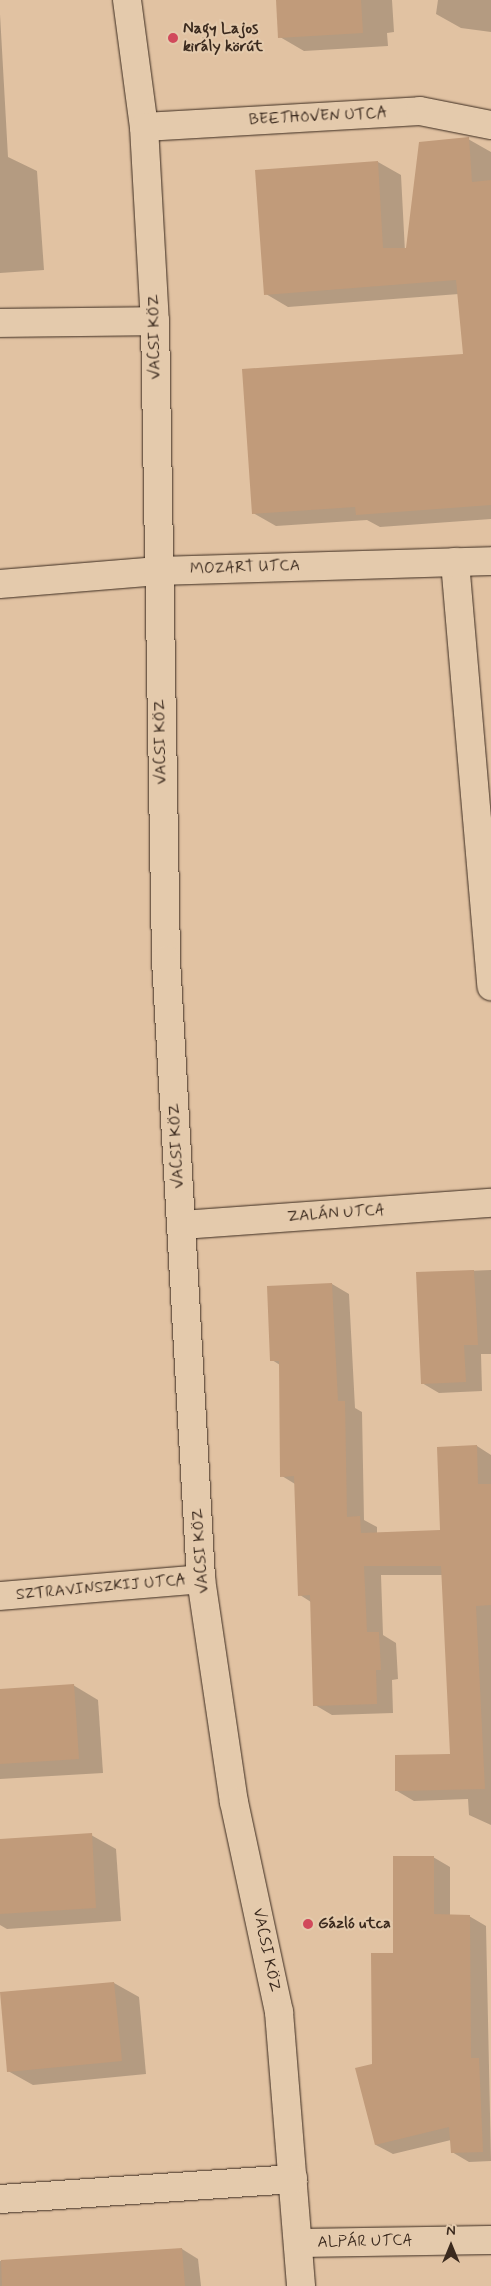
<!DOCTYPE html>
<html>
<head>
<meta charset="utf-8">
<style>
  body { margin:0 }
  #map { position:relative; width:491px; height:2286px; overflow:hidden; background:#e1c2a2; font-family:Mynerve,sans-serif }
  div>[style] { position:absolute }
  [style*='--x'] { left:calc(var(--x)*1px); top:calc(var(--y)*1px); width:calc(var(--w)*1px); rotate:calc(var(--a)*1deg) }
  .shadow>* { inset:0; background:#0003 }
  .building>* { inset:0; background:#c19b7a }
  .roads { filter:drop-shadow(0 0 1px #3b2a1e) drop-shadow(0 0 1px #3b2a1e) }
  .street>* { height:28px; margin:-14px; padding:0 14px; transform-origin:14px; border-radius:14px; background:#e4caac }
  .secondary>* { height:28px; margin:-14px; padding:0 14px; transform-origin:14px; border-radius:14px; background:#e4caac }
  .dots>* { width:14px; height:14px; translate:-50% -50%; box-sizing:border-box; border:2px solid #e4caac; border-radius:50% }
  span { translate:-50% -50%; white-space:nowrap; text-align:center; line-height:1.15; -webkit-text-stroke:4.5px #e4caac; paint-order:stroke }
  .poi-label { font-size:16px; color:#3b2a1e; font-weight:700 }
  .left { translate:0 -50%; text-align:left }
  .street-label { font-size:16px; color:#3b2a1e }
  .north { position:absolute; left:426px; top:2221px; width:50px; height:50px; -webkit-text-stroke:4px #e4caac; paint-order:stroke; rotate:0deg; font-size:14px; font-weight:700; line-height:20px; text-align:center; color:#3b2a1e }
  .north::after { content:''; display:block; margin:auto; width:18px; height:22px; background:#3b2a1e; clip-path:polygon(50% 0,100% 100%,50% 72%,0 100%) }
</style>
</head>
<body>
<div id="map">
  <div class="shadow">
    <i style="clip-path:polygon(278px 0,392px 0,394px 32px,387px 33px,388px 46px,304px 51px,280px 37px)"></i>
    <i style="clip-path:polygon(438px 0,491px 0,491px 32px,461px 28px,436px 14px)"></i>
    <i style="clip-path:polygon(0 14px,8px 157px,37px 171px,44px 270px,0 273px)"></i>
    <i style="clip-path:polygon(468px 139px,491px 152px,491px 519px,380px 527px,367px 520px,276px 526px,253px 513px,464px 355px,459px 294px,288px 307px,266px 294px,256px 172px,378px 162px,401px 175px,405px 252px)"></i>
    <i style="clip-path:polygon(491px 1270px,491px 1354px,481px 1354px,482px 1391px,439px 1393px,422px 1383px,418px 1273px)"></i>
    <i style="clip-path:polygon(332px 1284px,349px 1294px,355px 1408px,362px 1412px,364px 1520px,377px 1527px,377px 1533px,442px 1531px,477px 1446px,491px 1455px,491px 1825px,469px 1815px,468px 1799px,414px 1801px,397px 1791px,451px 1755px,443px 1575px,381px 1575px,383px 1635px,396px 1643px,398px 1679px,392px 1680px,393px 1713px,332px 1715px,315px 1705px,311px 1602px,300px 1595px,295px 1484px,282px 1476px,280px 1365px,272px 1360px)"></i>
    <i style="clip-path:polygon(73px 1685px,98px 1700px,103px 1773px,0 1779px,0 1690px)"></i>
    <i style="clip-path:polygon(91px 1835px,116px 1849px,121px 1921px,7px 1929px,0 1925px,0 1840px)"></i>
    <i style="clip-path:polygon(433px 1857px,450px 1867px,450px 1916px,469px 1916px,486px 1926px,491px 2161px,469px 2162px,452px 2152px,451px 2140px,393px 2154px,376px 2145px,373px 2065px,394px 1954px)"></i>
    <i style="clip-path:polygon(114px 1983px,139px 1997px,146px 2074px,33px 2085px,8px 2071px)"></i>
    <i style="clip-path:polygon(182px 2249px,198px 2259px,201px 2286px,0 2286px,0 2261px)"></i>
  </div>
  <div class="building">
    <i style="clip-path:polygon(276px 0,361px 0,363px 33px,278px 38px)"></i>
    <i style="clip-path:polygon(469px 137px,472px 182px,491px 180px,491px 505px,356px 515px,355px 507px,252px 514px,242px 369px,463px 354px,456px 280px,264px 295px,255px 170px,378px 161px,383px 248px,406px 248px,419px 142px)"></i>
    <i style="clip-path:polygon(474px 1270px,478px 1345px,464px 1345px,466px 1382px,421px 1384px,416px 1272px)"></i>
    <i style="clip-path:polygon(332px 1283px,338px 1401px,345px 1401px,347px 1517px,360px 1516px,361px 1533px,440px 1530px,437px 1447px,477px 1445px,478px 1484px,491px 1484px,491px 1605px,476px 1606px,485px 1789px,395px 1791px,395px 1755px,450px 1754px,441px 1566px,364px 1566px,367px 1632px,379px 1632px,381px 1670px,376px 1670px,377px 1704px,313px 1706px,310px 1595px,298px 1596px,294px 1476px,280px 1477px,279px 1361px,270px 1361px,267px 1286px)"></i>
    <i style="clip-path:polygon(74px 1684px,79px 1759px,0 1764px,0 1689px)"></i>
    <i style="clip-path:polygon(92px 1833px,96px 1908px,0 1914px,0 1839px)"></i>
    <i style="clip-path:polygon(393px 1856px,434px 1856px,434px 1914px,470px 1915px,471px 2058px,479px 2058px,483px 2152px,451px 2153px,449px 2127px,375px 2145px,355px 2068px,372px 2064px,371px 1953px,393px 1953px)"></i>
    <i style="clip-path:polygon(114px 1982px,122px 2061px,7px 2072px,0 1992px)"></i>
    <i style="clip-path:polygon(182px 2248px,185px 2286px,2px 2286px,1px 2260px)"></i>
  </div>
  <div class="roads">
    <div class="street">
      <i style="--x:144;--y:127;--w:276;--a:-3.3"></i>
      <i style="--x:420;--y:111;--w:72;--a:11.2"></i>
      <i style="--x:0;--y:323;--w:155;--a:-0.7"></i>
      <i style="--x:455;--y:562;--w:426;--a:85.1"></i>
      <i style="--x:0;--y:584;--w:159;--a:-4.7"></i>
      <i style="--x:158;--y:571;--w:333;--a:-1.7"></i>
      <i style="--x:182;--y:1225;--w:310;--a:-4.1"></i>
      <i style="--x:0;--y:1596;--w:202;--a:-4.8"></i>
      <i style="--x:299;--y:2243;--w:192;--a:-0.9"></i>
    </div>
    <div class="secondary">
      <i style="--x:127;--y:0;--w:128;--a:82.4"></i>
      <i style="--x:144;--y:127;--w:194;--a:86.8"></i>
      <i style="--x:155;--y:321;--w:639;--a:89.01"></i>
      <i style="--x:166;--y:960;--w:620;--a:86.76"></i>
      <i style="--x:201;--y:1579;--w:225;--a:81.6"></i>
      <i style="--x:234;--y:1802;--w:215;--a:77.9"></i>
      <i style="--x:279;--y:2012;--w:275;--a:85.4"></i>
      <i style="--x:0;--y:2199;--w:294;--a:-3.9"></i>
    </div>
  </div>
  <div class="dots">
    <i style="left:173px;top:38px;background:#d1495b"></i>
    <i style="left:308px;top:1924px;background:#d1495b"></i>
  </div>
  <div class="poi-label">
    <span class="left" style="left:183px;top:38px">Nagy Lajos<br>király körút</span>
    <span class="left" style="left:318px;top:1924px">Gázló utca</span>
  </div>
  <div class="street-label">
    <span style="left:318px;top:117px;rotate:-3deg">BEETHOVEN UTCA</span>
    <span style="left:155px;top:337px;rotate:-91deg">VACSI KÖZ</span>
    <span style="left:245px;top:568px;rotate:-2deg">MOZART UTCA</span>
    <span style="left:161px;top:742px;rotate:-91deg">VACSI KÖZ</span>
    <span style="left:177px;top:1146px;rotate:-93deg">VACSI KÖZ</span>
    <span style="left:336px;top:1214px;rotate:-4deg">ZALÁN UTCA</span>
    <span style="left:201px;top:1551px;rotate:-94deg">VACSI KÖZ</span>
    <span style="left:101px;top:1588px;rotate:-5deg">SZTRAVINSZKIJ UTCA</span>
    <span style="left:266px;top:1950px;rotate:78deg">VACSI KÖZ</span>
    <span style="left:365px;top:2242px;rotate:-1deg">ALPÁR UTCA</span>
  </div>
  <div class="north">N</div>
</div>
</body>
</html>
